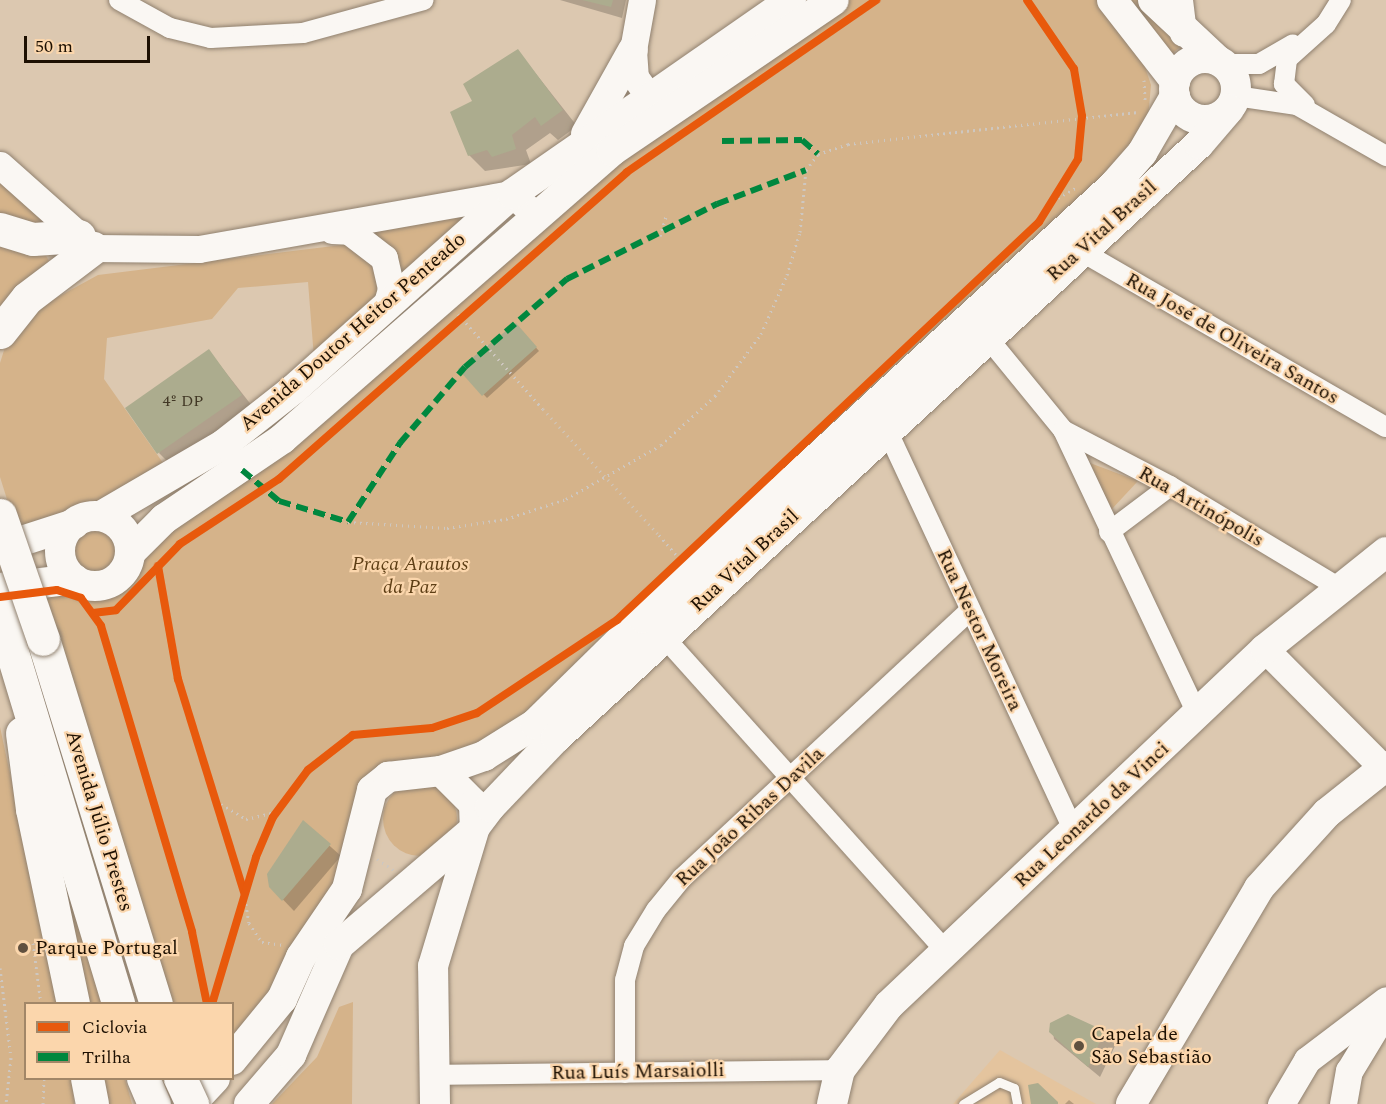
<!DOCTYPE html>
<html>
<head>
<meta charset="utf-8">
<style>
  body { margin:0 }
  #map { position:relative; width:1386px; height:1104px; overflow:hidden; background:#dcc8b0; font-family:Spectral,serif }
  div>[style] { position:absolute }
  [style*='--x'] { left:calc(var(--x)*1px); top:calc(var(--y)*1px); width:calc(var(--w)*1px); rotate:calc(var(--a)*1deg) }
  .built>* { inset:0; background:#e4c49e }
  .green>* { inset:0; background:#d5b38a }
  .round { border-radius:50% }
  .shadow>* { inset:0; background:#0003 }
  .building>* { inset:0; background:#acac8e }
  .path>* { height:3px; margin-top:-1.5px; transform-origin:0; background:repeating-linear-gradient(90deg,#cec7c0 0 1.5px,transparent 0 6px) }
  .roads { filter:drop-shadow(0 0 2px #90816f) drop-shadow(0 0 2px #90816f) }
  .lane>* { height:9px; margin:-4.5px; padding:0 4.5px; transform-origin:4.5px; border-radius:4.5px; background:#faf7f3 }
  .street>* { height:20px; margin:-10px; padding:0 10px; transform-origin:10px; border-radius:10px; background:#faf7f3 }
  .secondary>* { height:27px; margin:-13.5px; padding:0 13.5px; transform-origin:13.5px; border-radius:13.5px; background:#faf7f3 }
  .primary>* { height:30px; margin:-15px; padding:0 15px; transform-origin:15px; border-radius:15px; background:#faf7f3 }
  .primary>.ring { margin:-15px; padding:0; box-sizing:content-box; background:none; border:30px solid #faf7f3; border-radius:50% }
  .highway>* { height:33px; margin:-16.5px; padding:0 16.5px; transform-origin:16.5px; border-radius:16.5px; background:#faf7f3 }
  .path-bridge>* { height:3px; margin-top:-1.5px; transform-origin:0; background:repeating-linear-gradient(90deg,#cec7c0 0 1.5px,transparent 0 6px) }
  .bridges { filter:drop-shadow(0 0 2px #90816f) drop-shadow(0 0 2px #90816f) }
  .highway-bridge>* { height:33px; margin:-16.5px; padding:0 16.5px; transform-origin:16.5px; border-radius:16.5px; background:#faf7f3 }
  .quiet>* { height:6px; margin-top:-3px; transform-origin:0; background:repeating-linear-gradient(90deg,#00873e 0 12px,transparent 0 18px) }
  .cycleway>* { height:8px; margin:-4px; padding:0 4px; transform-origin:4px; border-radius:4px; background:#e8590c }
  .dots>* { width:16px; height:16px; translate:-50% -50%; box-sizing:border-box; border:3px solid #fbd6ac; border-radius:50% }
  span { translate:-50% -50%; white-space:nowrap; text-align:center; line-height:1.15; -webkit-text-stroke:4.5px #fbd6ac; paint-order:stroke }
  .number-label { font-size:16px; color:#413725 }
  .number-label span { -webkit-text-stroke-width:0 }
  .street-label { font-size:20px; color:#1d1002 }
  .park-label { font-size:20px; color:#5d3e15; font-style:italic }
  .poi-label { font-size:20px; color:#1d1002 }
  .left { translate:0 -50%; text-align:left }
  .legend { position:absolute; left:24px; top:1002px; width:210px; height:78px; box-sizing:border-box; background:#fbd6ac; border:2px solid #a28768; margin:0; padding:8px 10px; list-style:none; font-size:18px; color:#1d1002 }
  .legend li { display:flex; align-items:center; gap:12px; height:30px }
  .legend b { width:30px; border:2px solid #a28768 }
  .scale { position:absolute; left:24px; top:36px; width:126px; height:27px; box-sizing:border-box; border:3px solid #1d1002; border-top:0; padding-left:8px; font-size:18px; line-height:21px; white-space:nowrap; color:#1d1002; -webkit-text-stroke:4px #fbd6ac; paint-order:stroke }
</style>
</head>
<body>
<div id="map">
  <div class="built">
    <i style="clip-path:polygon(1000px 1050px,1096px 1104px,953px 1104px)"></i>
  </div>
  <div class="green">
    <i style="clip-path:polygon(847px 0,1097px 0,1140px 52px,1151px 85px,1148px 118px,1109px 179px,504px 732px,480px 751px,391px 766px,350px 859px,276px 988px,233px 1046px,232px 1004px,169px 1003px,40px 586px,87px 596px,118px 588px,139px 555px,584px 186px)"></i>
    <i style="clip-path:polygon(1120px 0,1139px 0,1183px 45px,1162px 61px)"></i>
    <i style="clip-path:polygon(0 175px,20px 192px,47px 226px,0 221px)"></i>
    <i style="clip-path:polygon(489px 207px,399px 284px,372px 233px,414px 219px)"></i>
    <i style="clip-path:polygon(0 240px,44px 252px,49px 261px,0 315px)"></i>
    <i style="clip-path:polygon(358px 243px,376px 262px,381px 281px,377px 298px,314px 358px,308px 282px,238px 288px,212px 319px,107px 338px,104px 379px,168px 470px,81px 515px,17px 531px,0 477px,0 363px,7px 341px,34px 310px,98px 275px)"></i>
    <i style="clip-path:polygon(1090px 463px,1138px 481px,1111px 510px)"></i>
    <i class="round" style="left:65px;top:521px;width:60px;height:60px"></i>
    <i style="clip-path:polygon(0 727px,59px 1003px,26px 1004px,26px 1078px,72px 1079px,74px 1104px,0 1104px)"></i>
    <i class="round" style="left:383px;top:782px;width:74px;height:74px"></i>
    <i style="clip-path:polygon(64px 864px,104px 1003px,83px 1003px,55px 868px)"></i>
    <i style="clip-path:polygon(353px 1002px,352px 1104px,272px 1104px,317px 1057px,339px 1007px)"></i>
    <i style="clip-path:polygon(96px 1079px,125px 1079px,132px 1104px,101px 1104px)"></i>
  </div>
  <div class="shadow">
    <i style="clip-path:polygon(560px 0,626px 0,622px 18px)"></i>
    <i style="clip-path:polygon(518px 51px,577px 126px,558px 140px,550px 133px,526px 150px,531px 164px,485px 171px,469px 155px,474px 102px)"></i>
    <i style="clip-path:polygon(516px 325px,539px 351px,487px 398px,460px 369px)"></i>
    <i style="clip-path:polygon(209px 351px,256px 411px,174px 468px,159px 453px)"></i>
    <i style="clip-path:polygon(303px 822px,341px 856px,294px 911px,270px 886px,269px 874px)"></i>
    <i style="clip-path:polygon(1068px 1016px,1116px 1044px,1100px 1077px,1054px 1039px,1052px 1024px)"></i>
    <i style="clip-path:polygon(1069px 1100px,1074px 1104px,1065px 1104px)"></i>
  </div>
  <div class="building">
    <i style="clip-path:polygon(582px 0,613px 0,611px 7px)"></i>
    <i style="clip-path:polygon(518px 49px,563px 110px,541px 126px,535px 117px,512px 135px,516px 149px,492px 157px,487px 150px,468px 156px,450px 112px,472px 101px,463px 84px)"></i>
    <i style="clip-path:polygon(516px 323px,537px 347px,482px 396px,458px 369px)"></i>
    <i style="clip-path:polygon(209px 349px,242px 395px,157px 454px,125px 408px)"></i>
    <i style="clip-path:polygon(303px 820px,331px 844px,282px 901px,269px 887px,267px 874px)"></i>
    <i style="clip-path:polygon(1068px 1014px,1105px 1031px,1088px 1067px,1049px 1032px,1050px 1023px)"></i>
    <i style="clip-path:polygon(1038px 1083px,1058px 1102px,1058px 1104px,1031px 1104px,1028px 1085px)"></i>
  </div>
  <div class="path">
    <i style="--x:1144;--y:80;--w:20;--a:87"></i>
    <i style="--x:1058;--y:198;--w:20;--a:-30"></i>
    <i style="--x:660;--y:236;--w:21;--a:-73"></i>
    <i style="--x:458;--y:314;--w:127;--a:48.2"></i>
    <i style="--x:348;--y:522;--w:99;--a:3.5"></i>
    <i style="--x:447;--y:528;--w:60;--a:-8.7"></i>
    <i style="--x:506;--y:519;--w:63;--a:-18.4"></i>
    <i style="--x:566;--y:499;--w:109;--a:-29.6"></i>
    <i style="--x:661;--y:445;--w:73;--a:-42.2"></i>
    <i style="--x:715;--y:396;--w:77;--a:-53.4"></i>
    <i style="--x:761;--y:334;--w:64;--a:-66.2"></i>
    <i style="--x:787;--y:275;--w:45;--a:-73.2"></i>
    <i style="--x:800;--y:232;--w:62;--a:-84.5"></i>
    <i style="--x:806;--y:170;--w:20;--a:-53"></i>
    <i style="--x:818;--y:154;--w:32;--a:-18"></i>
    <i style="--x:848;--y:144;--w:292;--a:-6.3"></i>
    <i style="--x:659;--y:535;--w:29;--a:49"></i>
    <i style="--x:216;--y:801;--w:35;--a:31"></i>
    <i style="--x:246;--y:819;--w:32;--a:-13"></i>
    <i style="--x:377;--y:859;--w:20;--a:33"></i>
    <i style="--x:244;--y:892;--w:31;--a:81"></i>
    <i style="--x:249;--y:923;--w:23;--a:56"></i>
    <i style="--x:262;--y:942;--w:21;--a:8"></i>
    <i style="--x:33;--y:943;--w:62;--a:82.5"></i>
    <i style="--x:0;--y:968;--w:91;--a:83"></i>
    <i style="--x:11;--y:1058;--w:46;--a:96.2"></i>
    <i style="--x:43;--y:1104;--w:26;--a:-88"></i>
  </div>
  <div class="roads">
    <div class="lane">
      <i style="--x:963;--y:1104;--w:42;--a:-31.4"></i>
      <i style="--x:999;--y:1082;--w:16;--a:22"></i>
      <i style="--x:1014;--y:1088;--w:16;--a:79"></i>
    </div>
    <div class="street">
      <i style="--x:119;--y:0;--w:58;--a:28.8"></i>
      <i style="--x:170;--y:28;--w:42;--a:13.7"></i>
      <i style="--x:211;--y:38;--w:92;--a:-3.1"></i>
      <i style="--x:303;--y:33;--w:125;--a:-15.3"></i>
      <i style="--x:1224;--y:64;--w:35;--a:0"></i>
      <i style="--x:1259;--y:64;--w:39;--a:-30"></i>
      <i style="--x:1236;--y:96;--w:62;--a:8.4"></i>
      <i style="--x:1297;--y:105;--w:103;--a:29.8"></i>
      <i style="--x:1305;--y:105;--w:30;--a:-135"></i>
      <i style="--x:1284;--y:84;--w:25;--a:-83"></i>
      <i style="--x:1287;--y:59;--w:52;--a:-41.9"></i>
      <i style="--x:1326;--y:24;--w:28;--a:-58"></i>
      <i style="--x:1079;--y:250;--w:354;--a:30"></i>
      <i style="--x:987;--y:337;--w:120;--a:50.7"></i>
      <i style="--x:1063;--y:430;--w:316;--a:64.7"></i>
      <i style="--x:886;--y:428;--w:446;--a:65"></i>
      <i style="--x:1063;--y:430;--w:121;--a:27.6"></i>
      <i style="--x:1170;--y:486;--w:196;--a:31"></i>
      <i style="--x:1109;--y:532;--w:76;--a:-37"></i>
      <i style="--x:664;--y:637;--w:422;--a:48.1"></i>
      <i style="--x:625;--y:1073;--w:93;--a:-90"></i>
      <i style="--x:625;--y:980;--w:35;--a:-75"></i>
      <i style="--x:634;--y:946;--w:42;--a:-58.6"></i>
      <i style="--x:656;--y:910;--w:41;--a:-50.9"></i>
      <i style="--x:682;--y:878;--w:393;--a:-42.9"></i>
      <i style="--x:435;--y:1075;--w:405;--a:-0.7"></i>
    </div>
    <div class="secondary">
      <i style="--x:642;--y:0;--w:51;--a:100.2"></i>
      <i style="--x:633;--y:50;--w:27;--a:86"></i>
      <i style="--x:635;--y:77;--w:47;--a:54.6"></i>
      <i style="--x:1179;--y:0;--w:33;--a:83"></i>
      <i style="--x:0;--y:165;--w:125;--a:41.7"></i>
      <i style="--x:93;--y:248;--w:106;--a:0.5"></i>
      <i style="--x:199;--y:249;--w:318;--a:-10"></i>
      <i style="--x:512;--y:194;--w:31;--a:42"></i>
      <i style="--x:332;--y:230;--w:17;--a:3"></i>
      <i style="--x:349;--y:231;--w:44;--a:37.6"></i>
      <i style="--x:384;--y:258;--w:32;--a:77"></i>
      <i style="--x:391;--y:289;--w:19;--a:106"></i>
      <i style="--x:1265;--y:649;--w:172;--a:45.2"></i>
      <i style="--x:1281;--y:1104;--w:51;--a:-59.4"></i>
      <i style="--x:1307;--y:1060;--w:99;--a:-37.2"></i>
      <i style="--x:1343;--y:1104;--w:34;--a:-80"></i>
      <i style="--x:1349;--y:1071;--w:71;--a:-58.8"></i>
    </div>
    <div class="primary">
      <i style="--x:1112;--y:0;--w:103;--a:52.1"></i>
      <i style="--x:1153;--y:0;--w:86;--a:43.1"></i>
      <i class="ring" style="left:1174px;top:58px;width:32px;height:32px"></i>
      <i style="--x:586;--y:134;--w:96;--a:-60.8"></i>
      <i style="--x:101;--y:516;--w:143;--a:-30.3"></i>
      <i style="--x:224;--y:444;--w:89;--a:-38.2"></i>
      <i style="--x:294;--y:389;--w:292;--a:-41.8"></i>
      <i style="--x:512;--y:194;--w:340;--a:-34.8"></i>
      <i class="ring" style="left:60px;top:516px;width:40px;height:40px"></i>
      <i style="--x:0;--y:548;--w:78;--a:-18"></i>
      <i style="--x:130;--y:553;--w:48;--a:-45"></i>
      <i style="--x:164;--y:519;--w:143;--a:-34.1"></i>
      <i style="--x:282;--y:439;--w:438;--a:-41.1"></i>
      <i style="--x:612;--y:151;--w:268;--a:-34.2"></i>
      <i style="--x:0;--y:588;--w:75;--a:-6.9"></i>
      <i style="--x:441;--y:771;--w:47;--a:45"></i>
      <i style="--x:474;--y:804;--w:23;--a:88"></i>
      <i style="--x:232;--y:1060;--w:79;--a:-50.7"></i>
      <i style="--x:282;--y:999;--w:46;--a:-65.7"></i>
      <i style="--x:301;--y:957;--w:82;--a:-55.9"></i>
      <i style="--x:347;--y:889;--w:102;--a:-75.8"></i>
      <i style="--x:372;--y:790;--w:21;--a:-39"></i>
      <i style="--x:388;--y:777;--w:53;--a:-6.5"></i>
      <i style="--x:441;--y:771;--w:46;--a:-19.2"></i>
      <i style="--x:484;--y:756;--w:60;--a:-32.1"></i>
      <i style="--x:535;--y:724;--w:151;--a:-44.5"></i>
      <i style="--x:643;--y:618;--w:640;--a:-42.59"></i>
      <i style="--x:1114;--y:185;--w:43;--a:-48.8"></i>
      <i style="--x:1142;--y:153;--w:66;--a:-59.9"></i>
      <i style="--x:191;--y:1104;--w:35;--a:-47"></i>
      <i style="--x:249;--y:1104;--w:65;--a:-49.4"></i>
      <i style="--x:291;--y:1055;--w:120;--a:-66.4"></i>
      <i style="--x:339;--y:945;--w:171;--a:-40.5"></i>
      <i style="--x:435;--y:1104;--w:138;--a:-90.8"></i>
      <i style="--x:433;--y:966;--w:145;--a:-73.2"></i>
      <i style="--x:475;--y:827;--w:25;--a:-53"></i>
      <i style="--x:490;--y:807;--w:95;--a:-46.3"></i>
      <i style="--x:556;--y:738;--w:875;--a:-42.73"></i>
      <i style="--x:1199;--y:144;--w:46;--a:-49.4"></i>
      <i style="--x:832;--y:1104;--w:35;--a:-77"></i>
      <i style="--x:840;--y:1070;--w:81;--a:-53"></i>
      <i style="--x:889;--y:1005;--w:518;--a:-43.43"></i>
      <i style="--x:1265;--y:649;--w:155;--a:-38.7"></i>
      <i style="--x:1131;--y:1104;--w:251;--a:-59.3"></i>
      <i style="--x:1259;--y:888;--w:101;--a:-47.8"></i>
      <i style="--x:1327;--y:813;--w:75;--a:-38.5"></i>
    </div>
    <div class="highway">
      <i style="--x:0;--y:229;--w:34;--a:17"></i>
      <i style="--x:33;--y:239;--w:46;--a:-3.7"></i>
      <i style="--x:0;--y:332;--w:43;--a:-51.5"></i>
      <i style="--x:27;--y:298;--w:83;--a:-37.1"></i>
      <i style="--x:0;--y:612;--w:409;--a:73.2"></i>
      <i style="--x:43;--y:639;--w:382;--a:72.8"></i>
      <i style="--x:22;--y:733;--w:77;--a:82.5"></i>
      <i style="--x:32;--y:809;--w:199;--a:78.1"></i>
      <i style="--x:87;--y:1078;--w:26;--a:79"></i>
      <i style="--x:143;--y:1078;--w:28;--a:67"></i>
    </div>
  </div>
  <div class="path-bridge">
    <i style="--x:543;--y:409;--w:171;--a:47.4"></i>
  </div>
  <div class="bridges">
    <div class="highway-bridge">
      <i style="--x:0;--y:515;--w:131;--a:70.9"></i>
      <i style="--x:180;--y:1078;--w:29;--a:65"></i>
    </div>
  </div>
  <div class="quiet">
    <i style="--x:722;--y:141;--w:80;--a:-0.7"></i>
    <i style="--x:802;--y:140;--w:21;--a:41"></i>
    <i style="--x:242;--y:470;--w:48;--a:40"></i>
    <i style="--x:279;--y:501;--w:72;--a:16.9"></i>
    <i style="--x:348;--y:522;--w:95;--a:-56.6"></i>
    <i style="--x:400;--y:443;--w:100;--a:-49.5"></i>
    <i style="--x:465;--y:367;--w:135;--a:-40.8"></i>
    <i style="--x:567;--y:279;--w:168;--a:-26.6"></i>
    <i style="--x:717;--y:204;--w:95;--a:-20.9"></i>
  </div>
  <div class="cycleway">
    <i style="--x:158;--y:566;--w:115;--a:80"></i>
    <i style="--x:178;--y:679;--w:223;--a:72.8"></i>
    <i style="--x:0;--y:597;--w:57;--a:-7"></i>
    <i style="--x:57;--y:590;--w:25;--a:18"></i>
    <i style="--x:81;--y:598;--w:34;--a:54"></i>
    <i style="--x:101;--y:626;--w:319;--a:73.4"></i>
    <i style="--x:192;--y:932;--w:74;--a:78.2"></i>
    <i style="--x:93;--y:613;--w:23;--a:-7"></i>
    <i style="--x:116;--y:610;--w:92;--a:-45.9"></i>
    <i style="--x:180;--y:544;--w:118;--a:-33.3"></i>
    <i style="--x:279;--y:479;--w:464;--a:-41.4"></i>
    <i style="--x:627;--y:172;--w:303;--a:-34.6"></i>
    <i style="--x:212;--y:1004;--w:153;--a:-73.3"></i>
    <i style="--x:256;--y:857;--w:43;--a:-67"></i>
    <i style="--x:273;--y:817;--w:59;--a:-53.3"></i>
    <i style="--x:308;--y:770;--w:57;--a:-37.9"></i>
    <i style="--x:353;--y:735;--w:79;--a:-5.1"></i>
    <i style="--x:432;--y:728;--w:47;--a:-18.4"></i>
    <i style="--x:477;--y:713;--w:168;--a:-33.6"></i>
    <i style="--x:617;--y:620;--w:580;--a:-43.32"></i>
    <i style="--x:1039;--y:222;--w:74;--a:-58.2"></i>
    <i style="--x:1078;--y:159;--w:43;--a:-84.7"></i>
    <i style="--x:1082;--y:116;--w:48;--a:-99.7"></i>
    <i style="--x:1074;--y:69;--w:83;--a:-124.3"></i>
  </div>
  <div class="dots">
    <i style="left:23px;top:948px;background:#60503f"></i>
    <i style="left:1079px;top:1046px;background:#60503f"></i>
  </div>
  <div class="number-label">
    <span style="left:183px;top:401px">4º DP</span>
  </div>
  <div class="street-label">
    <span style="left:1102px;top:231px;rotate:-42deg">Rua Vital Brasil</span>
    <span style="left:353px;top:332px;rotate:-41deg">Avenida Doutor Heitor Penteado</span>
    <span style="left:1232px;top:339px;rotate:30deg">Rua José de Oliveira Santos</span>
    <span style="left:1201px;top:507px;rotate:30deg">Rua Artinópolis</span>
    <span style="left:745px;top:561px;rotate:-43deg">Rua Vital Brasil</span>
    <span style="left:979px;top:630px;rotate:65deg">Rua Nestor Moreira</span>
    <span style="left:1092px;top:815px;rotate:-43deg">Rua Leonardo da Vinci</span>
    <span style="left:750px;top:817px;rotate:-43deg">Rua João Ribas Davila</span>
    <span style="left:99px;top:821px;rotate:73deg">Avenida Júlio Prestes</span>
    <span style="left:638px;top:1072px;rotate:-1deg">Rua Luís Marsaiolli</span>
  </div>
  <div class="park-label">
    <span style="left:410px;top:576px">Praça Arautos<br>da Paz</span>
  </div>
  <div class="poi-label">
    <span class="left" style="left:35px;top:948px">Parque Portugal</span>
    <span class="left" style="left:1091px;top:1046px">Capela de<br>São Sebastião</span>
  </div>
  <ul class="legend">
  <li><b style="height:8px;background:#e8590c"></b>Ciclovia</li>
  <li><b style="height:8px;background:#00873e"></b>Trilha</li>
  </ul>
  <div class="scale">50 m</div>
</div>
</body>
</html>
